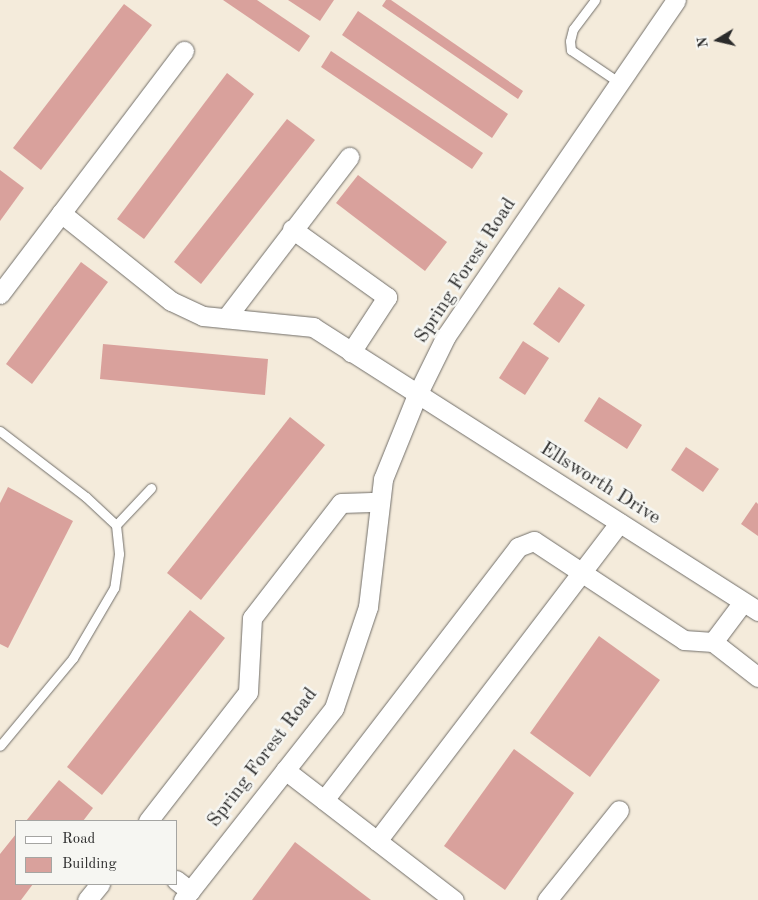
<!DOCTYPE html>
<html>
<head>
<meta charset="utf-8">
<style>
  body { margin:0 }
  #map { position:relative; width:758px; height:900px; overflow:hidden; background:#f4ebdb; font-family:"Old Standard TT",serif }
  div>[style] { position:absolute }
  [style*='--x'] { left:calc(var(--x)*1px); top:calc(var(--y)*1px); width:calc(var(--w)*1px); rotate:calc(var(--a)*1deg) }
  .building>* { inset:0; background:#d9a19c }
  .roads { filter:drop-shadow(0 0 1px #716e69) drop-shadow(0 0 1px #716e69) }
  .lane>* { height:9px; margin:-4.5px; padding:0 4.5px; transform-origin:4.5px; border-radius:4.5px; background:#fff }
  .street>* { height:19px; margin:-9.5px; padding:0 9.5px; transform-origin:9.5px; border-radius:9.5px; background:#fff }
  span { translate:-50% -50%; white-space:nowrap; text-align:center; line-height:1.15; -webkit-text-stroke:5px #f6f6f2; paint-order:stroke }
  .street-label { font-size:20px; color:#2b2b2b }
  .legend { position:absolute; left:15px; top:820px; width:162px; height:65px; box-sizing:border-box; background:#f6f6f2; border:1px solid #a5a5a2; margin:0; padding:6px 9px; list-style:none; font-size:15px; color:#2b2b2b }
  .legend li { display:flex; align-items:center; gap:10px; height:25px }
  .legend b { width:25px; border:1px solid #a5a5a2 }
  .north { position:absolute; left:693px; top:15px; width:50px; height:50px; -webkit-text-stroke:4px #f6f6f2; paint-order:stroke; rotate:261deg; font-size:14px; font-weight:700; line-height:20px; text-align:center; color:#2b2b2b }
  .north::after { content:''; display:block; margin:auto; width:18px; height:22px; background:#2b2b2b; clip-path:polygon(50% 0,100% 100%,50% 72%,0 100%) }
</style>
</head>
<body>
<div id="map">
  <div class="building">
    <i style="clip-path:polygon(223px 0,257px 0,310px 36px,299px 52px)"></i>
    <i style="clip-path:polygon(288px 0,334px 0,320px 21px)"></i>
    <i style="clip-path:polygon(386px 0,391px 0,523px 91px,518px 99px,382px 6px)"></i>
    <i style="clip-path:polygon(124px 4px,152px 25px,41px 170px,13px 148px)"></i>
    <i style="clip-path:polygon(358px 11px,508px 114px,492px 138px,342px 35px)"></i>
    <i style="clip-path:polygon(331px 51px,483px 153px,472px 169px,321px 67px)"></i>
    <i style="clip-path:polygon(227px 73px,254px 94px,144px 239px,117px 219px)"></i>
    <i style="clip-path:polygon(287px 119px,315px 140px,201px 284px,174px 262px)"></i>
    <i style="clip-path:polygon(0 170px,24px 188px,0 221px)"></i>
    <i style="clip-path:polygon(358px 175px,447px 242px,425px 271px,336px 203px)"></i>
    <i style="clip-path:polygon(81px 262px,108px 282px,32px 384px,6px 364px)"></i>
    <i style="clip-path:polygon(559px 287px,585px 305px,559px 343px,533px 324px)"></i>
    <i style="clip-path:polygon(523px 341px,549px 358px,525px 395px,499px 378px)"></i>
    <i style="clip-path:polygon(103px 344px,268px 359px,265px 395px,100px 379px)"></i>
    <i style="clip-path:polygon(599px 397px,642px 425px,627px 449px,584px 421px)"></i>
    <i style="clip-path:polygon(290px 417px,325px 445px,201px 600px,167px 573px)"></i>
    <i style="clip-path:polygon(686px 447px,719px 469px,703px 492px,671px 470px)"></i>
    <i style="clip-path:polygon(8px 487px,73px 521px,8px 648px,0 644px,0 503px)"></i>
    <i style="clip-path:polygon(756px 502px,758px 504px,758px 536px,741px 524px)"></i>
    <i style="clip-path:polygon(190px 610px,225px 638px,102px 795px,67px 767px)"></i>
    <i style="clip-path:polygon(599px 636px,660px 680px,590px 777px,530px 733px)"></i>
    <i style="clip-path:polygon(514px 749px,574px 793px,505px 890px,444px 846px)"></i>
    <i style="clip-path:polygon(59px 780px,93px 808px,83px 821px,26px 821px)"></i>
    <i style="clip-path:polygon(16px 834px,16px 884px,33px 884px,21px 900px,0 900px,0 854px)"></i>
    <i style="clip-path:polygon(295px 842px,371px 900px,252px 900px)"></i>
  </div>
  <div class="roads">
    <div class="lane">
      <i style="--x:595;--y:0;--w:36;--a:127"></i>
      <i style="--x:573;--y:29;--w:12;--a:104"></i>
      <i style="--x:570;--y:41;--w:9;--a:84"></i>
      <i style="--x:571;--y:50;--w:59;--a:34"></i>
      <i style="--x:0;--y:431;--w:108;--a:37.5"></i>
      <i style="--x:86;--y:497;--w:41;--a:43"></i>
      <i style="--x:116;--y:525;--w:29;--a:84"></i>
      <i style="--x:119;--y:554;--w:34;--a:98"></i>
      <i style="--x:114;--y:588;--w:81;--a:120.4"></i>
      <i style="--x:73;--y:658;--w:114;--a:129.7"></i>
      <i style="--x:116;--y:525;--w:51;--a:-46.6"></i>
    </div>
    <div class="street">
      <i style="--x:61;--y:213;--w:141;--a:38.7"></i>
      <i style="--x:171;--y:301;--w:35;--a:25"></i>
      <i style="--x:203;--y:316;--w:111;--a:5.7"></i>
      <i style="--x:313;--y:327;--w:528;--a:32.55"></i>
      <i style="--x:292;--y:229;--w:117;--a:35.6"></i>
      <i style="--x:387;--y:297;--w:66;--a:123.2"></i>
      <i style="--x:0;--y:294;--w:305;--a:-52.9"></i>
      <i style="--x:226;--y:318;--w:203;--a:-52.6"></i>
      <i style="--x:743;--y:602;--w:50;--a:126.9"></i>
      <i style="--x:713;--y:642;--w:57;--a:37.9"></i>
      <i style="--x:285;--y:770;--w:213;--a:37.6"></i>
      <i style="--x:324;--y:800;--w:319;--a:-52.5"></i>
      <i style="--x:518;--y:547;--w:17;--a:-21"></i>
      <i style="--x:534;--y:541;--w:180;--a:33.4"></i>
      <i style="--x:684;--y:640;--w:29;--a:4"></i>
      <i style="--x:148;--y:821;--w:163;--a:-52.2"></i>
      <i style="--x:248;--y:692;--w:74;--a:-86.9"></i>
      <i style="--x:252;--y:618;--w:145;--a:-52.3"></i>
      <i style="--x:341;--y:503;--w:38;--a:-2"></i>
      <i style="--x:377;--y:841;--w:400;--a:-52.7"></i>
      <i style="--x:176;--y:880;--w:18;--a:38"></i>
      <i style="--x:87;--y:900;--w:21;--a:-51"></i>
      <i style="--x:183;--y:900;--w:244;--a:-51.8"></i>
      <i style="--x:334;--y:708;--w:107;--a:-71.4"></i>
      <i style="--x:368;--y:607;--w:129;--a:-83.3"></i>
      <i style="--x:383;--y:479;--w:91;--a:-68"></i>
      <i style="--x:417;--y:395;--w:66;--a:-63.8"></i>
      <i style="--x:446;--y:336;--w:407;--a:-55.6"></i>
      <i style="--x:547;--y:900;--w:115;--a:-51.3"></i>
    </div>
  </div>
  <div class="street-label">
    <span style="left:466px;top:271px;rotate:-57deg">Spring Forest Road</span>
    <span style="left:600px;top:484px;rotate:32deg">Ellsworth Drive</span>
    <span style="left:263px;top:758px;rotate:-53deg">Spring Forest Road</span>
  </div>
  <ul class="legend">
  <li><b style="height:6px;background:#fff"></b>Road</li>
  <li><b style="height:14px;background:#d9a19c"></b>Building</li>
  </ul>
  <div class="north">N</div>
</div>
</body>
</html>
